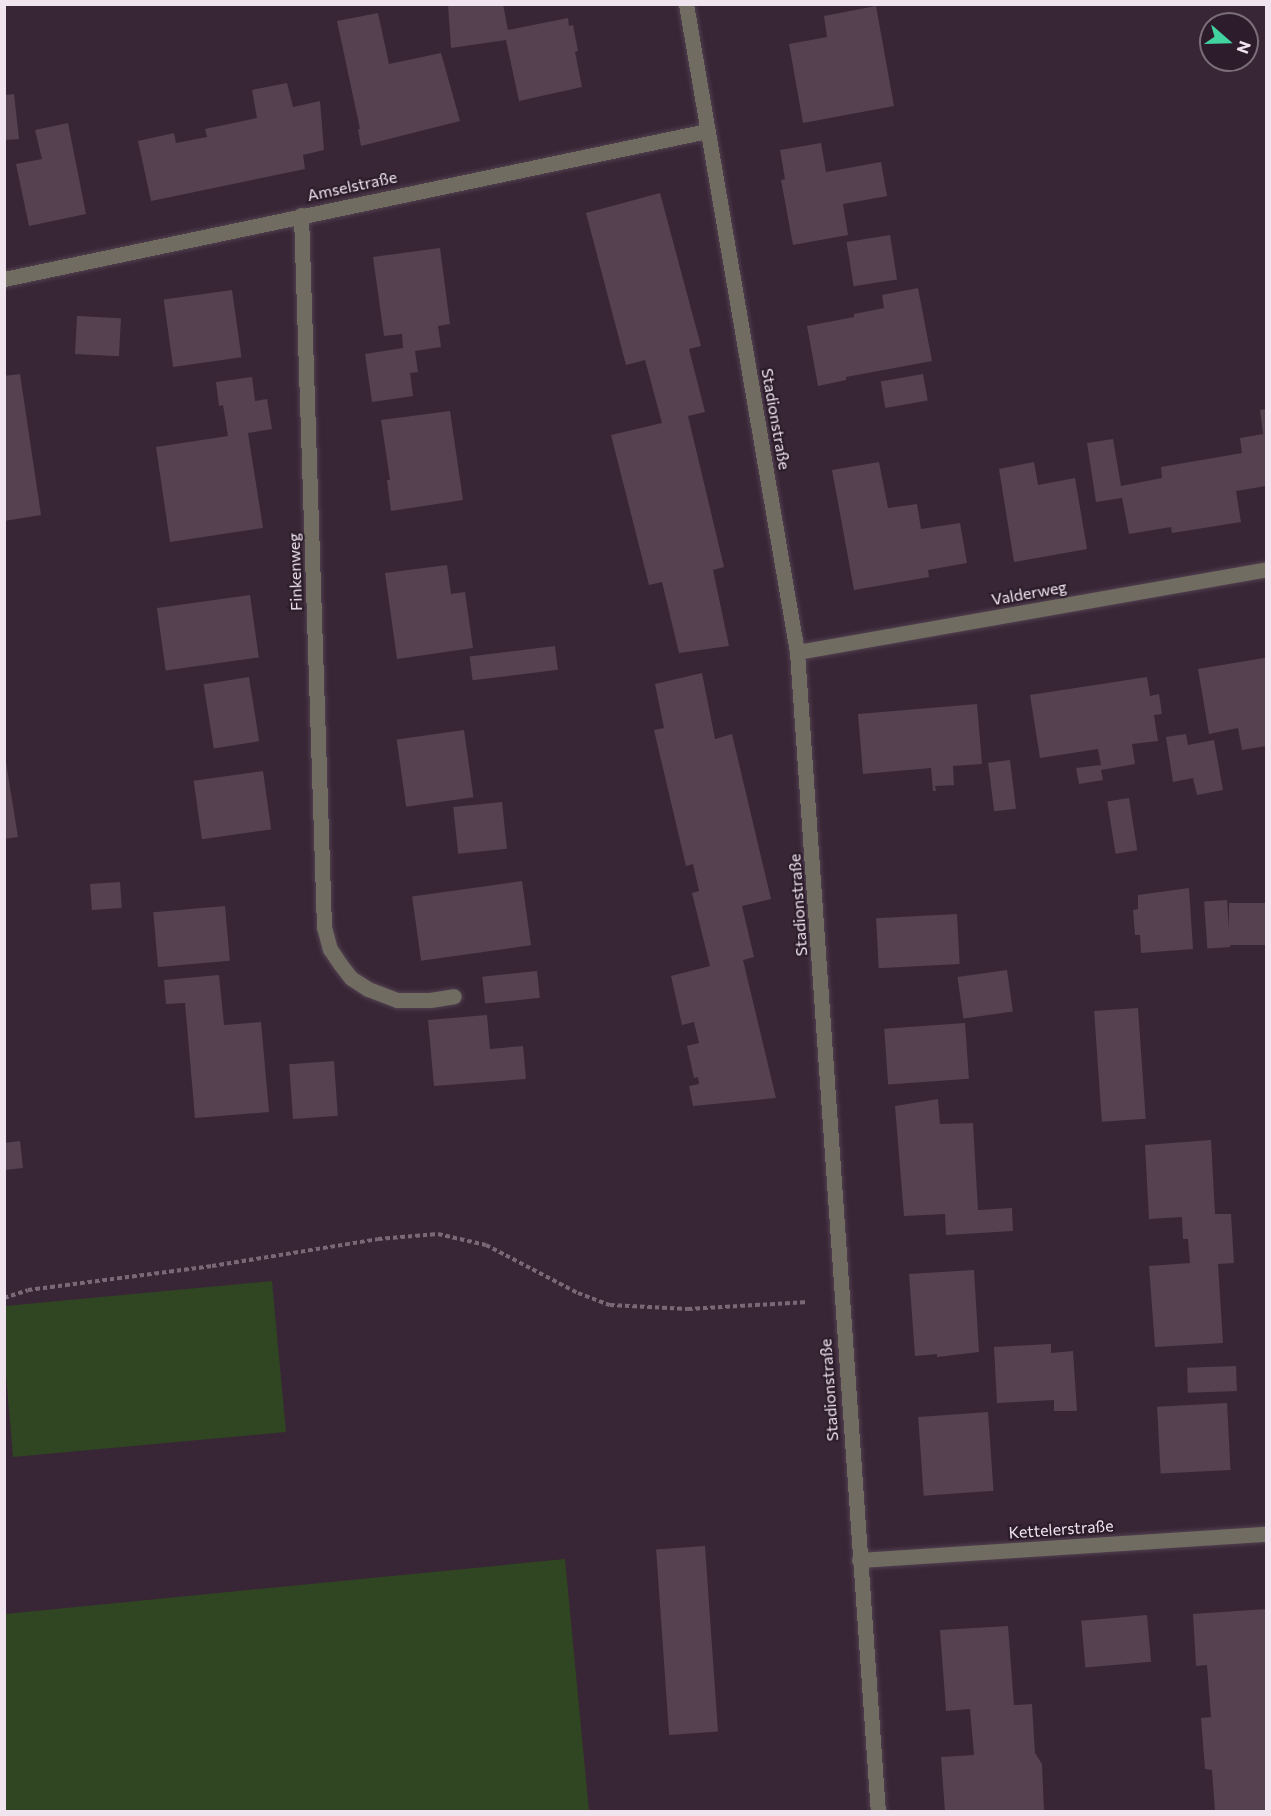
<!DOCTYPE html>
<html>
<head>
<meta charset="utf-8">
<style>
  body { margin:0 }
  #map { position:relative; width:1271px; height:1816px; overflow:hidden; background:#382636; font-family:Commissioner,sans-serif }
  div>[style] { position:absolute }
  .green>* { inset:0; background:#304522 }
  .building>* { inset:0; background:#554150; transform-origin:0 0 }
  .path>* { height:4px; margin-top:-2px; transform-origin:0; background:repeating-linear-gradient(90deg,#796977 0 4.5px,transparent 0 7.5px) }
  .roads { filter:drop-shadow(0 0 2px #524150) drop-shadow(0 0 2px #524150) }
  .service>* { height:15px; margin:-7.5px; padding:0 7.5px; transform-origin:7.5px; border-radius:7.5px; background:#706c62 }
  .minor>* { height:15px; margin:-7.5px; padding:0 7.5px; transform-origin:7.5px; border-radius:7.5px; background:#706c62 }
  span { translate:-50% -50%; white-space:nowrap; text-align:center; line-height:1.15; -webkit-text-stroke:4.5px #2d1d2c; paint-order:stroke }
  .street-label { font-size:16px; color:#f0e5ef }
  .frame { position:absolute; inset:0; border:6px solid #f0e5ef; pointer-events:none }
  .north { position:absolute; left:1199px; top:12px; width:60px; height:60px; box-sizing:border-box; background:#2d1d2c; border:2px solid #7b6d7a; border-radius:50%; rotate:110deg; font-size:16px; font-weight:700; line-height:24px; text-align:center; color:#f0e5ef }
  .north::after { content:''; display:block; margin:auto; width:21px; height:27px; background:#41d4a1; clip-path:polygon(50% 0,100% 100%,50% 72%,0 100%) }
</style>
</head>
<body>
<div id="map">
  <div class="green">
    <div style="clip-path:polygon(272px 1281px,286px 1432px,13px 1457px,5px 1363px,5px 1306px)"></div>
    <div style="clip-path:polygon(565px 1559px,589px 1811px,5px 1811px,5px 1614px)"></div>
  </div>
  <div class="building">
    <div style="clip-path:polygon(448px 4px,503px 4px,508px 30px,568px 18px,569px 26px,573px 25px,578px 51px,575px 52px,582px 87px,519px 101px,506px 40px,451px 48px)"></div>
    <div style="clip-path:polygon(876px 6px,894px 106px,803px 123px,789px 44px,827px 37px,824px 16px)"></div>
    <div style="clip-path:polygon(378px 13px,389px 64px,441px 53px,460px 121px,361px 146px,358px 129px,360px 129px,337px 21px)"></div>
    <div style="clip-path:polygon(287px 83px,293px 107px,320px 101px,324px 150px,303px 155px,305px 169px,151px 201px,138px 141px,174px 133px,176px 143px,207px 137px,205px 129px,257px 118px,252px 90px)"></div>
    <div style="clip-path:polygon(14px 94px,19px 139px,4px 140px,4px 95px)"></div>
    <div style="clip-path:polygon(68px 123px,86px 214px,29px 226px,16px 164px,42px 159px,35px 130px)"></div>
    <div style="clip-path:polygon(821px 143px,826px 172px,881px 162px,887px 196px,843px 204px,848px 235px,793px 245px,781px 180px,785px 179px,780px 150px)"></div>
    <div style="clip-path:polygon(660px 193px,701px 346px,689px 349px,705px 412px,688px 416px,724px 567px,713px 570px,729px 646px,679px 653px,662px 582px,649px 585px,611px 435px,662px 423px,645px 360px,626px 365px,586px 213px)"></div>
    <div style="left:890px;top:235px;width:45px;height:44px;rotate:81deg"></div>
    <div style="clip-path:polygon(440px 248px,450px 324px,438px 326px,441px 347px,415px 351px,418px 372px,410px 373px,413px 396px,372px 402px,365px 354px,403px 348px,402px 334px,384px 336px,373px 257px)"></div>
    <div style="clip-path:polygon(918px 288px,932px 361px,846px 377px,846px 380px,818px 386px,807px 326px,854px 317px,854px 314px,884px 308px,882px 295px)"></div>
    <div style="left:232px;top:290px;width:68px;height:69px;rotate:82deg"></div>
    <div style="left:77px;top:316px;width:44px;height:38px;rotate:3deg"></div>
    <div style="clip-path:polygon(20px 374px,41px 515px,4px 521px,4px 376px)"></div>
    <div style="left:923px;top:374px;width:27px;height:43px;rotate:80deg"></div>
    <div style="clip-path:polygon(252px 377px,255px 401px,267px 399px,272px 429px,248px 433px,263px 528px,170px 542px,156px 447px,228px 436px,223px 405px,219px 406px,216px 382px)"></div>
    <div style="clip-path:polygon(1266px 409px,1266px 486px,1236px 491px,1241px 522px,1172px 533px,1171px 527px,1129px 534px,1122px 498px,1096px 502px,1087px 443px,1113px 439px,1121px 486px,1162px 478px,1161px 467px,1242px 453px,1240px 438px,1263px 434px,1260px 410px)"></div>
    <div style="clip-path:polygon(450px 411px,463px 500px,391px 511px,387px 480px,390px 480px,381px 420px)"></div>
    <div style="clip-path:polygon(879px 462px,888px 508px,917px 504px,921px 529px,960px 523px,967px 563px,928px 570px,929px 577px,854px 590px,832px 470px)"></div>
    <div style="clip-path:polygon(1034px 462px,1038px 485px,1075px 478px,1087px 549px,1014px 562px,999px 469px)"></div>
    <div style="clip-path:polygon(447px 565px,451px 594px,465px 592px,473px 648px,397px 659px,385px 573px)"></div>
    <div style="left:250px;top:595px;width:63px;height:94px;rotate:82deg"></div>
    <div style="left:555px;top:646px;width:24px;height:86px;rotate:83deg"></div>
    <div style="clip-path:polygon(1264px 658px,1266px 658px,1266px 746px,1242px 750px,1238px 728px,1209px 734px,1198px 669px)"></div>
    <div style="clip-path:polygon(702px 673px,715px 739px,732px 734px,771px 899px,742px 906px,754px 957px,743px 960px,776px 1098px,693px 1106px,689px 1086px,699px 1084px,698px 1077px,694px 1078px,687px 1046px,699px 1043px,694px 1022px,682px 1025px,671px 976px,710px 966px,692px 893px,699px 891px,693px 864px,686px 866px,654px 730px,664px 728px,655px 684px)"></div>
    <div style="left:249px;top:677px;width:65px;height:46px;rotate:81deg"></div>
    <div style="clip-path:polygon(1147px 677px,1150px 696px,1159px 694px,1162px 714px,1154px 715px,1158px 741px,1132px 744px,1135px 764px,1101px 770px,1103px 780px,1079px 784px,1076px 768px,1101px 765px,1098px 749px,1040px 758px,1030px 695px)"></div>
    <div style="clip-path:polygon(977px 704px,982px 764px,953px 766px,954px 785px,935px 786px,936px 791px,933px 791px,931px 768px,863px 774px,858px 714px)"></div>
    <div style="left:464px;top:730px;width:68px;height:68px;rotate:82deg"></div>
    <div style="clip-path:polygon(1186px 734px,1188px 745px,1214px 740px,1223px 790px,1197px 795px,1193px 778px,1173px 782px,1166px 737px)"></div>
    <div style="clip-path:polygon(4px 750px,18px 837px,4px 839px)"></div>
    <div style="left:1010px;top:760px;width:49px;height:22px;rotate:83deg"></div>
    <div style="left:263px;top:771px;width:59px;height:70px;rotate:82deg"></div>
    <div style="left:1129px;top:798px;width:53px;height:22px;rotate:81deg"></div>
    <div style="left:502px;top:802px;width:47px;height:49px;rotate:84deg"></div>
    <div style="left:522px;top:881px;width:65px;height:111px;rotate:82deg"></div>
    <div style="left:120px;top:882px;width:26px;height:30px;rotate:86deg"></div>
    <div style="clip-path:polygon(1189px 888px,1193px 949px,1141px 953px,1140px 935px,1135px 935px,1133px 910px,1138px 909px,1138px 895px)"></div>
    <div style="left:1227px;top:900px;width:47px;height:23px;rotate:86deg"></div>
    <div style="left:1266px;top:903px;width:42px;height:37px;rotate:90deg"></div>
    <div style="left:225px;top:906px;width:55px;height:72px;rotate:85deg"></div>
    <div style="left:957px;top:914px;width:50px;height:81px;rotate:87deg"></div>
    <div style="left:1007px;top:970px;width:42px;height:50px;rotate:82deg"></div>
    <div style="left:537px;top:971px;width:27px;height:55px;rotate:84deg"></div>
    <div style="clip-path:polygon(219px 975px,224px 1025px,261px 1022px,269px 1112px,195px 1118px,185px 1003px,166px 1004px,164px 980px)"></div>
    <div style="left:1138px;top:1008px;width:111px;height:44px;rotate:86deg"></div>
    <div style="clip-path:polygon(487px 1015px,490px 1049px,523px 1046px,526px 1079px,434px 1086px,428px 1020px)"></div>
    <div style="left:965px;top:1023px;width:56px;height:81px;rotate:86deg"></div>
    <div style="left:334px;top:1061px;width:55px;height:45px;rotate:86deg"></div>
    <div style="clip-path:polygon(938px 1099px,940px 1124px,973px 1123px,978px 1210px,1012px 1208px,1013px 1231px,946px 1235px,945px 1214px,904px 1216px,895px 1106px)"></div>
    <div style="clip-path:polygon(1211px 1140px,1215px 1214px,1231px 1214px,1234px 1263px,1218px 1264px,1223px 1343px,1155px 1347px,1149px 1266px,1190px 1263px,1188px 1239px,1183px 1239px,1182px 1217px,1149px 1219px,1145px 1145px)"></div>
    <div style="clip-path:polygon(20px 1141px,23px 1168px,4px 1170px,4px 1143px)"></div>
    <div style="clip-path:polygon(974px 1270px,979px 1352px,937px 1357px,937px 1354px,915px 1356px,909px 1274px)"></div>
    <div style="clip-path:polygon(1051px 1344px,1051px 1353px,1073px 1351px,1077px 1411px,1054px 1411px,1054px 1400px,997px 1403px,994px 1347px)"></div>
    <div style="left:1236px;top:1366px;width:25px;height:49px;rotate:88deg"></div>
    <div style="left:1227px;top:1403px;width:67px;height:70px;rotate:87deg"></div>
    <div style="left:988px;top:1412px;width:79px;height:70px;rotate:86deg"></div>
    <div style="left:705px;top:1546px;width:186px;height:49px;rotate:86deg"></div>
    <div style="clip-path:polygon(1266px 1609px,1266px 1812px,1215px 1812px,1212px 1770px,1205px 1769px,1201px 1718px,1211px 1717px,1207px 1665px,1196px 1666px,1193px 1614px)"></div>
    <div style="left:1147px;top:1615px;width:47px;height:66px;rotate:85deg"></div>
    <div style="clip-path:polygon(1008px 1626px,1014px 1705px,1032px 1704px,1035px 1753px,1042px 1764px,1044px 1812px,945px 1812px,941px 1757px,974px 1755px,970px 1709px,946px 1711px,940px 1630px)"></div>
  </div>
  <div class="path">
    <div style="left:4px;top:1298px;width:25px;rotate:-18deg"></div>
    <div style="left:28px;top:1290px;width:186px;rotate:-7.4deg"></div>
    <div style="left:212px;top:1266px;width:168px;rotate:-9.2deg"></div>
    <div style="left:378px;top:1239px;width:60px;rotate:-4.8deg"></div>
    <div style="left:438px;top:1234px;width:49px;rotate:12.9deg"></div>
    <div style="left:486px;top:1245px;width:104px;rotate:27.6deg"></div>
    <div style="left:578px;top:1293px;width:34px;rotate:21deg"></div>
    <div style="left:610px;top:1305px;width:78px;rotate:2.9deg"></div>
    <div style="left:688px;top:1309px;width:120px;rotate:-3.3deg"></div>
  </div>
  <div class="roads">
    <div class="service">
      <div style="left:324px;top:927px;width:23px;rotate:75deg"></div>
      <div style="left:330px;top:949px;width:18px;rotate:56deg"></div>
      <div style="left:340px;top:964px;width:18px;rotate:52deg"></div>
      <div style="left:351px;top:978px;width:20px;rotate:33deg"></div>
      <div style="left:368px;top:989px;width:31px;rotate:21deg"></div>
      <div style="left:397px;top:1000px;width:33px"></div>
      <div style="left:430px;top:1000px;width:24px;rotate:-9deg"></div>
    </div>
    <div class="minor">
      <div style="left:686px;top:4px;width:657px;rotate:80.28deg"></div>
      <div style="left:797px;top:652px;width:1163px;rotate:86.01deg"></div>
      <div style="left:301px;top:215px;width:712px;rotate:88.15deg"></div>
      <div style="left:4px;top:279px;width:718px;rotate:-11.89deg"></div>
      <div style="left:797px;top:652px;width:476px;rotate:-10deg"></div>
      <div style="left:859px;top:1560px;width:408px;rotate:-3.7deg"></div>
    </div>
  </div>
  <div class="street-label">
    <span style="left:352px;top:186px;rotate:-12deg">Amselstraße</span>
    <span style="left:776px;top:419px;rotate:80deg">Stadionstraße</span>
    <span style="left:295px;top:572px;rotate:-92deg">Finkenweg</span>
    <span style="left:1029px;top:593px;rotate:-10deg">Valderweg</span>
    <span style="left:798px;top:905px;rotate:-94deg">Stadionstraße</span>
    <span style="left:829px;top:1390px;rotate:-94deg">Stadionstraße</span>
    <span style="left:1061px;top:1529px;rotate:-4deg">Kettelerstraße</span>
  </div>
  <div class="frame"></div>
  <div class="north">N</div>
</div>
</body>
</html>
